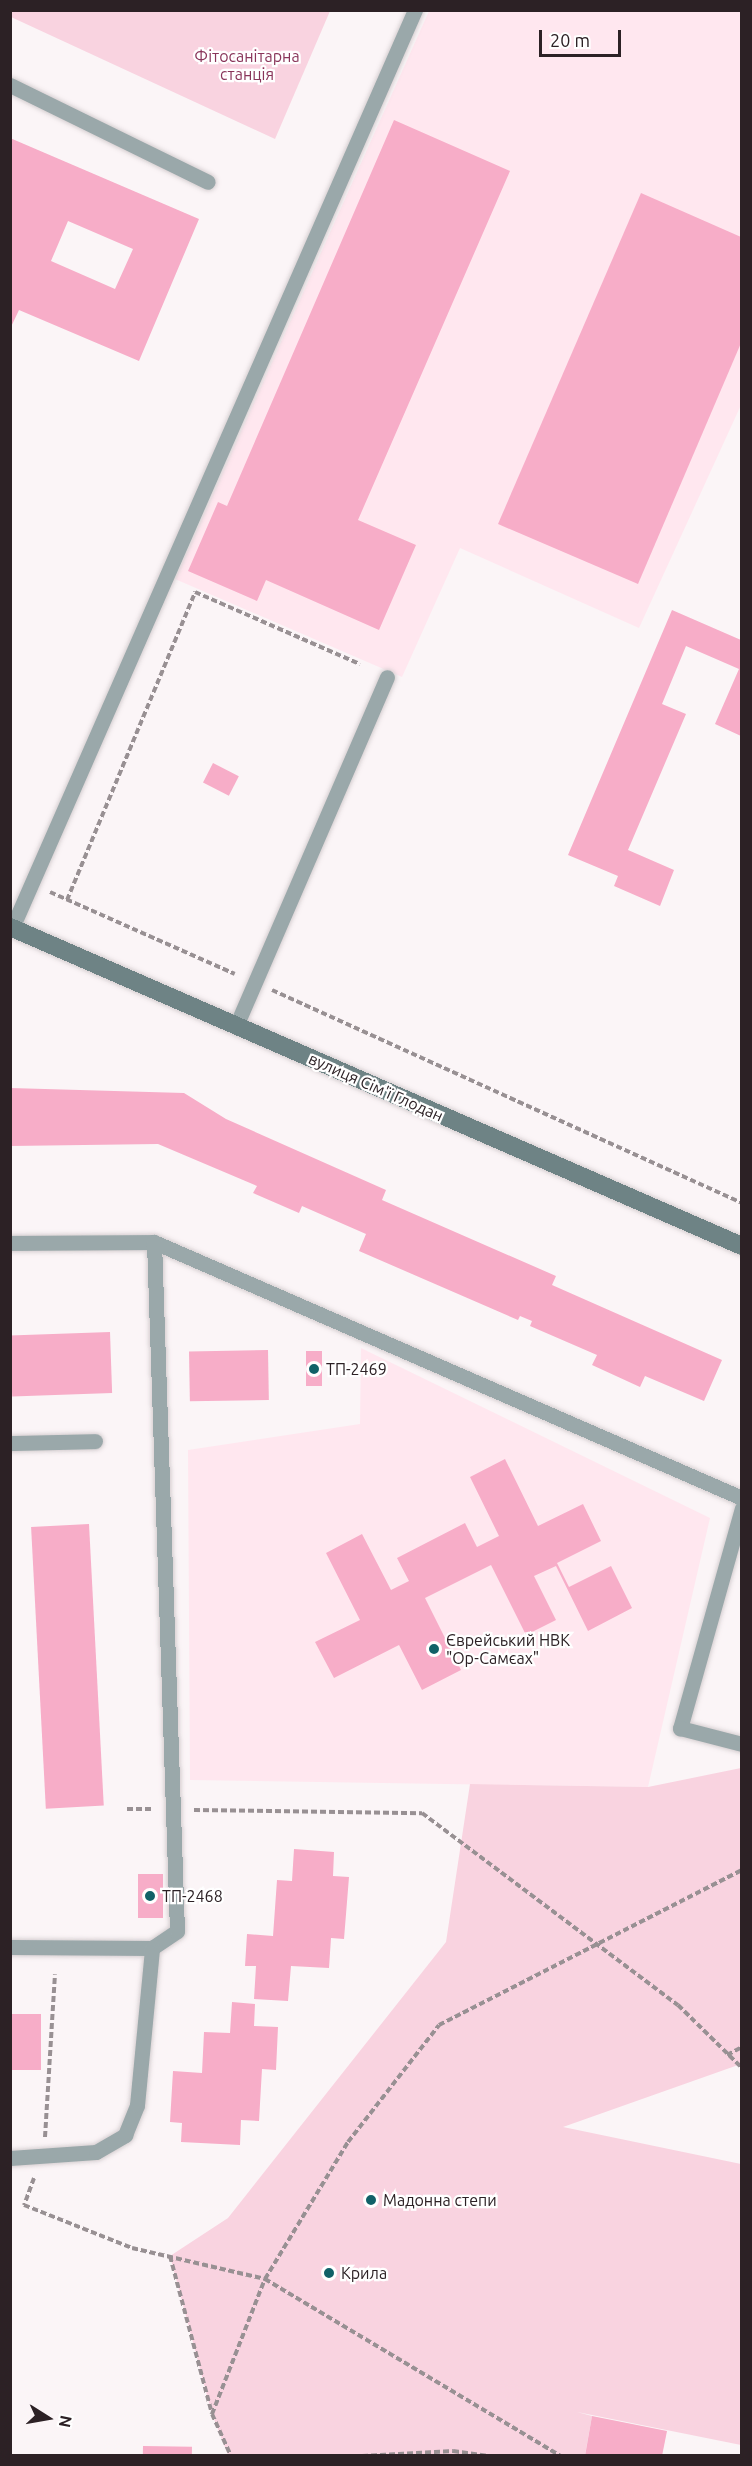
<!DOCTYPE html>
<html>
<head>
<meta charset="utf-8">
<style>
  body { margin:0 }
  #map { position:relative; width:752px; height:2466px; overflow:hidden; background:#fbf5f7; font-family:Ubuntu,sans-serif }
  div>[style] { position:absolute }
  .built>* { inset:0; background:#ffe7ef }
  .green>* { inset:0; background:#f9d3e0 }
  .building>* { inset:0; background:#f7adc8; transform-origin:0 0 }
  .path>* { height:4px; margin-top:-2px; transform-origin:0; background:repeating-linear-gradient(90deg,#989093 0 6px,transparent 0 9px) }
  .roads { filter:drop-shadow(0 0 2px #d6cfd1) drop-shadow(0 0 2px #d6cfd1) }
  .lane>* { height:15px; margin:-7.5px; padding:0 7.5px; transform-origin:7.5px; border-radius:7.5px; background:#9aa8aa }
  .secondary>* { height:18px; margin:-9px; padding:0 9px; transform-origin:9px; border-radius:9px; background:#6e8385 }
  .dots>* { width:16px; height:16px; translate:-50% -50%; box-sizing:border-box; border:3px solid #fff; border-radius:50% }
  span { translate:-50% -50%; white-space:nowrap; text-align:center; line-height:1.15; -webkit-text-stroke:4.5px #fff; paint-order:stroke }
  .park-label { font-size:16px; color:#89355a }
  .street-label { font-size:16px; color:#2c2125 }
  .poi-label { font-size:16px; color:#2c2125 }
  .left { translate:0 -50%; text-align:left }
  .frame { position:absolute; inset:0; border:12px solid #2c2125; pointer-events:none }
  .north { position:absolute; left:18px; top:2388px; width:60px; height:60px; -webkit-text-stroke:4px #fff; paint-order:stroke; rotate:101deg; font-size:16px; font-weight:700; line-height:24px; text-align:center; color:#2c2125 }
  .north::after { content:''; display:block; margin:auto; width:21px; height:27px; background:#2c2125; clip-path:polygon(50% 0,100% 100%,50% 72%,0 100%) }
  .scale { position:absolute; left:539px; top:30px; width:82px; height:27px; box-sizing:border-box; border:3px solid #2c2125; border-top:0; padding-left:8px; font-size:18px; line-height:21px; white-space:nowrap; color:#2c2125; -webkit-text-stroke:4px #fff; paint-order:stroke }
</style>
</head>
<body>
<div id="map">
  <div class="built">
    <div style="clip-path:polygon(429px 11px,741px 11px,741px 405px,639px 628px,460px 548px,402px 677px,175px 579px)"></div>
    <div style="clip-path:polygon(361px 1348px,710px 1518px,648px 1787px,190px 1780px,188px 1450px,360px 1424px)"></div>
  </div>
  <div class="green">
    <div style="clip-path:polygon(11px 10px,330px 10px,330px 11px,275px 139px,11px 17px)"></div>
    <div style="clip-path:polygon(741px 1768px,741px 2064px,563px 2127px,741px 2164px,741px 2445px,577px 2412px,592px 2416px,585px 2455px,228px 2455px,212px 2414px,170px 2256px,228px 2218px,446px 1942px,470px 1784px,648px 1787px)"></div>
  </div>
  <div class="building">
    <div style="clip-path:polygon(394px 120px,510px 171px,358px 520px,416px 545px,379px 630px,266px 580px,257px 601px,188px 571px,218px 502px,227px 506px)"></div>
    <div style="clip-path:polygon(evenodd,10px 138px,199px 219px,139px 361px,19px 310px,10px 329px,10px 138px,68px 221px,133px 249px,115px 289px,51px 261px,68px 221px)"></div>
    <div style="clip-path:polygon(641px 193px,741px 237px,741px 343px,638px 584px,498px 524px)"></div>
    <div style="clip-path:polygon(672px 610px,741px 640px,741px 736px,715px 724px,739px 669px,686px 646px,662px 704px,686px 714px,628px 850px,674px 870px,660px 906px,614px 886px,618px 876px,568px 855px)"></div>
    <div style="left:213px;top:763px;width:29px;height:22px;rotate:27deg"></div>
    <div style="clip-path:polygon(10px 1088px,184px 1093px,226px 1119px,386px 1190px,382px 1200px,556px 1276px,552px 1285px,722px 1360px,704px 1401px,645px 1376px,640px 1387px,592px 1365px,597px 1355px,530px 1326px,532px 1321px,520px 1316px,518px 1320px,359px 1251px,366px 1234px,302px 1206px,299px 1213px,253px 1193px,257px 1186px,158px 1144px,10px 1146px)"></div>
    <div style="left:110px;top:1332px;width:61px;height:100px;rotate:88deg"></div>
    <div style="left:268px;top:1350px;width:50px;height:79px;rotate:89deg"></div>
    <div style="left:306px;top:1351px;width:16px;height:35px"></div>
    <div style="clip-path:polygon(505px 1459px,538px 1526px,583px 1504px,601px 1541px,557px 1563px,569px 1587px,611px 1566px,632px 1608px,588px 1631px,556px 1566px,534px 1576px,556px 1620px,526px 1635px,491px 1565px,425px 1598px,461px 1670px,422px 1690px,399px 1645px,334px 1678px,315px 1642px,360px 1620px,326px 1553px,362px 1534px,391px 1590px,409px 1581px,397px 1558px,465px 1523px,477px 1547px,499px 1536px,470px 1477px)"></div>
    <div style="left:89px;top:1524px;width:282px;height:58px;rotate:87deg"></div>
    <div style="clip-path:polygon(294px 1849px,334px 1852px,333px 1876px,349px 1877px,344px 1939px,331px 1938px,329px 1968px,291px 1966px,288px 2001px,254px 1999px,256px 1966px,245px 1966px,247px 1934px,273px 1936px,277px 1880px,292px 1881px)"></div>
    <div style="left:138px;top:1874px;width:25px;height:44px"></div>
    <div style="clip-path:polygon(232px 2002px,255px 2004px,254px 2026px,278px 2027px,276px 2070px,262px 2069px,259px 2121px,241px 2120px,240px 2145px,181px 2142px,182px 2123px,170px 2122px,173px 2071px,202px 2073px,204px 2032px,230px 2033px)"></div>
    <div style="left:10px;top:2014px;width:31px;height:56px"></div>
    <div style="clip-path:polygon(592px 2416px,667px 2431px,662px 2456px,585px 2456px)"></div>
    <div style="left:143px;top:2446px;width:49px;height:10px;rotate:1deg"></div>
  </div>
  <div class="path">
    <div style="left:50px;top:892px;width:202px;rotate:23.9deg"></div>
    <div style="left:67px;top:900px;width:334px;rotate:-67.4deg"></div>
    <div style="left:195px;top:592px;width:180px;rotate:23.6deg"></div>
    <div style="left:272px;top:990px;width:516px;rotate:24.38deg"></div>
    <div style="left:127px;top:1809px;width:26px"></div>
    <div style="left:194px;top:1810px;width:228px;rotate:0.8deg"></div>
    <div style="left:422px;top:1813px;width:320px;rotate:36.9deg"></div>
    <div style="left:678px;top:2005px;width:90px;rotate:44.5deg"></div>
    <div style="left:727px;top:2055px;width:17px;rotate:-28deg"></div>
    <div style="left:45px;top:2137px;width:163px;rotate:-86.5deg"></div>
    <div style="left:34px;top:2178px;width:29px;rotate:110deg"></div>
    <div style="left:24px;top:2205px;width:116px;rotate:21.7deg"></div>
    <div style="left:132px;top:2248px;width:137px;rotate:13.1deg"></div>
    <div style="left:265px;top:2279px;width:345px;rotate:30.9deg"></div>
    <div style="left:170px;top:2256px;width:163px;rotate:75.1deg"></div>
    <div style="left:212px;top:2414px;width:46px;rotate:65.7deg"></div>
    <div style="left:212px;top:2414px;width:145px;rotate:-68.6deg"></div>
    <div style="left:265px;top:2279px;width:160px;rotate:-58.8deg"></div>
    <div style="left:348px;top:2142px;width:148px;rotate:-52.1deg"></div>
    <div style="left:439px;top:2025px;width:340px;rotate:-27.1deg"></div>
    <div style="left:362px;top:2456px;width:91px;rotate:-3.1deg"></div>
    <div style="left:453px;top:2451px;width:34px;rotate:8deg"></div>
  </div>
  <div class="roads">
    <div class="lane">
      <div style="left:10px;top:85px;width:220px;rotate:26.1deg"></div>
      <div style="left:12px;top:928px;width:1003px;rotate:-66.3deg"></div>
      <div style="left:236px;top:1026px;width:380px;rotate:-66.6deg"></div>
      <div style="left:10px;top:1243px;width:144px;rotate:-0.4deg"></div>
      <div style="left:154px;top:1242px;width:641px;rotate:23.53deg"></div>
      <div style="left:10px;top:1443px;width:85px;rotate:-1.3deg"></div>
      <div style="left:742px;top:1508px;width:229px;rotate:105.7deg"></div>
      <div style="left:680px;top:1728px;width:64px;rotate:14.5deg"></div>
      <div style="left:10px;top:1947px;width:142px;rotate:0.4deg"></div>
      <div style="left:152px;top:1948px;width:30px;rotate:-34deg"></div>
      <div style="left:177px;top:1931px;width:689px;rotate:-91.91deg"></div>
      <div style="left:10px;top:2158px;width:86px;rotate:-4deg"></div>
      <div style="left:96px;top:2152px;width:34px;rotate:-30deg"></div>
      <div style="left:125px;top:2135px;width:32px;rotate:-68deg"></div>
      <div style="left:137px;top:2105px;width:158px;rotate:-84.5deg"></div>
    </div>
    <div class="secondary">
      <div style="left:10px;top:927px;width:798px;rotate:23.55deg"></div>
    </div>
  </div>
  <div class="dots">
    <div style="left:314px;top:1369px;background:#116168"></div>
    <div style="left:434px;top:1649px;background:#116168"></div>
    <div style="left:150px;top:1896px;background:#116168"></div>
    <div style="left:371px;top:2200px;background:#116168"></div>
    <div style="left:329px;top:2273px;background:#116168"></div>
  </div>
  <div class="park-label">
    <span style="left:247px;top:65px">Фітосанітарна<br>станція</span>
  </div>
  <div class="street-label">
    <span style="left:376px;top:1087px;rotate:24deg">вулиця Сім'ї Глодан</span>
  </div>
  <div class="poi-label">
    <span class="left" style="left:326px;top:1369px">ТП-2469</span>
    <span class="left" style="left:446px;top:1649px">Єврейський НВК<br>"Ор-Самєах"</span>
    <span class="left" style="left:162px;top:1896px">ТП-2468</span>
    <span class="left" style="left:383px;top:2200px">Мадонна степи</span>
    <span class="left" style="left:341px;top:2273px">Крила</span>
  </div>
  <div class="frame"></div>
  <div class="north">N</div>
  <div class="scale">20 m</div>
</div>
</body>
</html>
